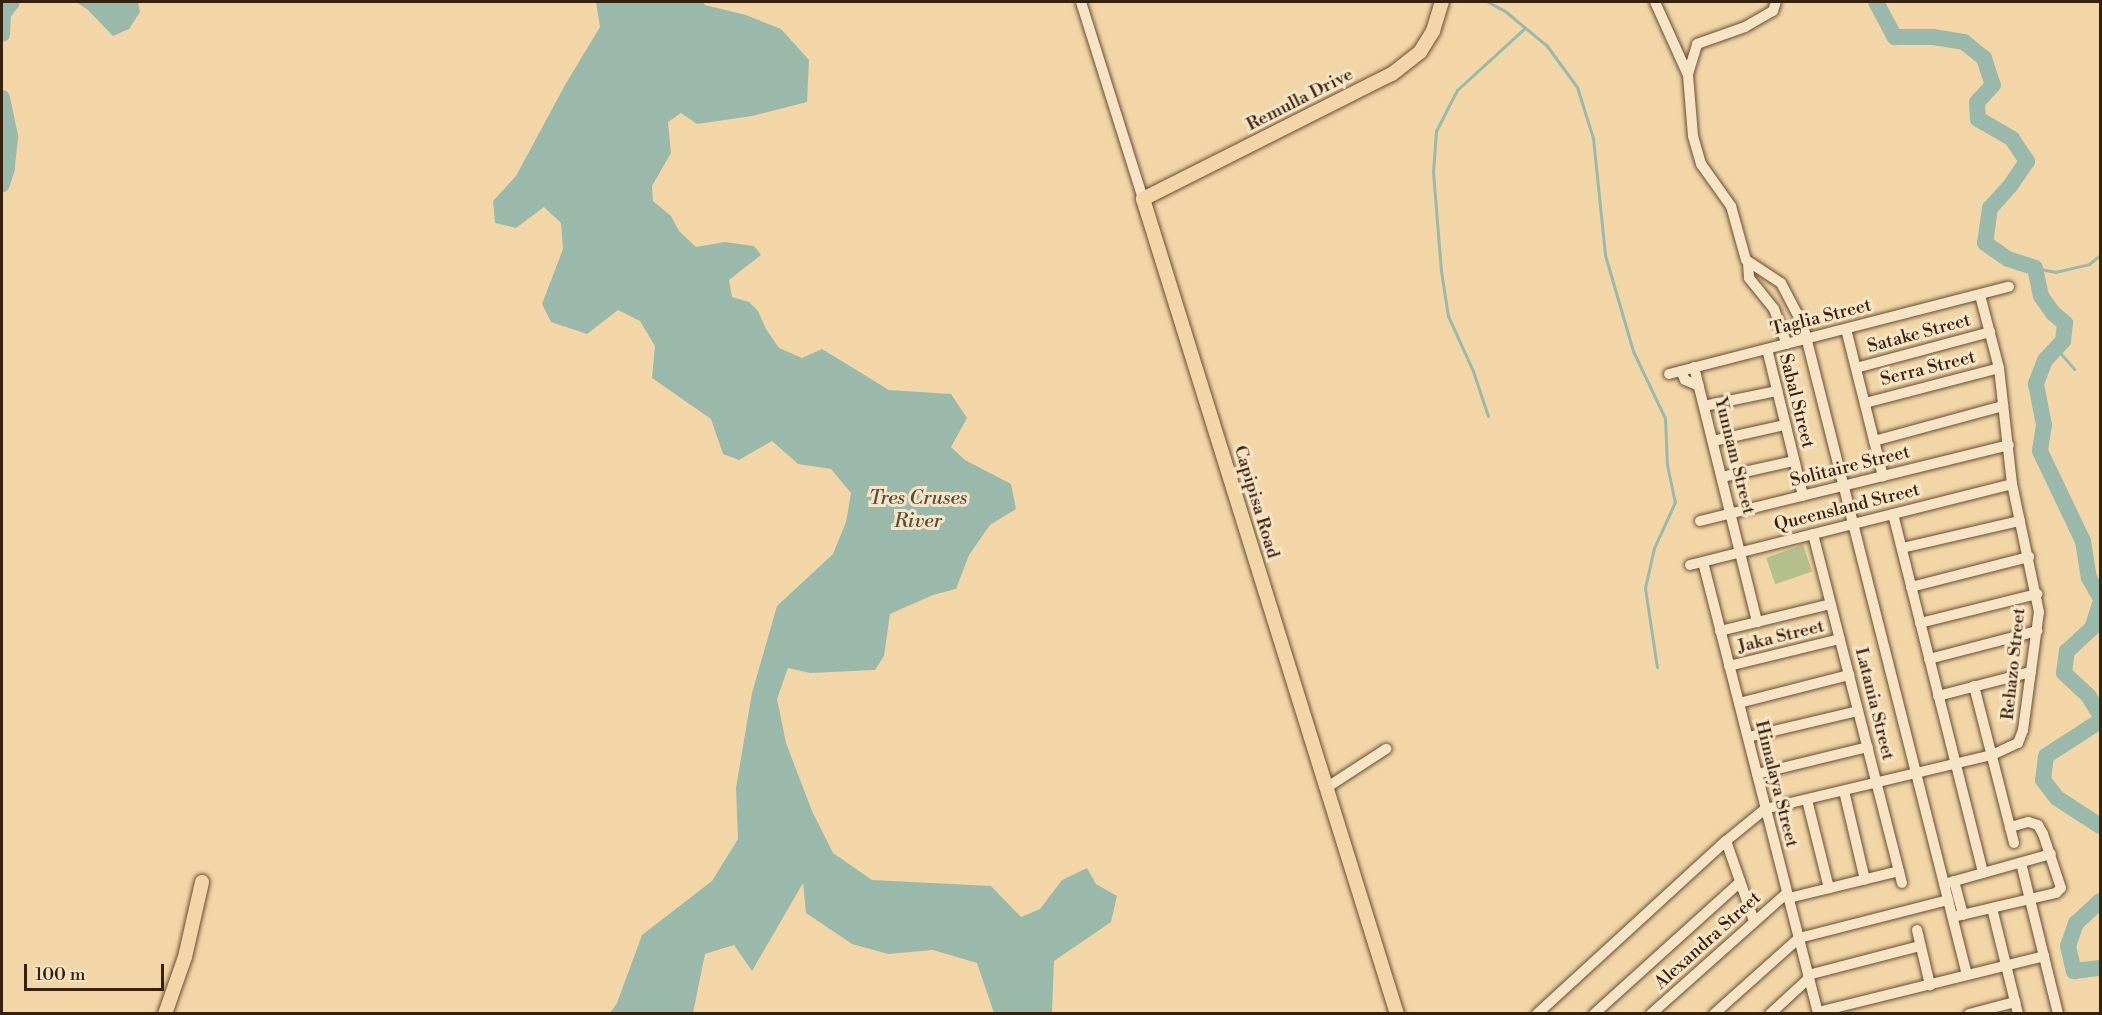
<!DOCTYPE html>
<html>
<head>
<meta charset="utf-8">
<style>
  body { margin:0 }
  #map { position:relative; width:2102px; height:1015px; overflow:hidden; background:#f3d6a7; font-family:"Libre Bodoni",serif }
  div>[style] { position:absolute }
  .green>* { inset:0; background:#b5bf8c; transform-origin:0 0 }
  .water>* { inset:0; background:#9bb9ab }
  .stream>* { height:3px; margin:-1.5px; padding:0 1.5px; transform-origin:1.5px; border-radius:1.5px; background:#9bb9ab }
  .river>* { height:16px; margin:-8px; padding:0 8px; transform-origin:8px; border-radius:8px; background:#9bb9ab }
  .roads { filter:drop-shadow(0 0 2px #654e34) drop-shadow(0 0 2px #654e34) }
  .minor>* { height:10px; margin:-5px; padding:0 5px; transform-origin:5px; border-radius:5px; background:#f7e4c6 }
  .major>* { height:14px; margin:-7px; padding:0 7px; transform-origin:7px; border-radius:7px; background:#f3d6a7 }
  span { translate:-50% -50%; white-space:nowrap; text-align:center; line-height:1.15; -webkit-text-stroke:6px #f7e4c6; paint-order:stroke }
  .street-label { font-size:18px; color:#36200e }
  .water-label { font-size:20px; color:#544e3d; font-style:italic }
  .frame { position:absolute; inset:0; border:3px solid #36200e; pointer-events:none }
  .scale { position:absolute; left:24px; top:964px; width:140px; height:27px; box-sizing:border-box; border:3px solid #36200e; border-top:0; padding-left:8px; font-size:18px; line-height:21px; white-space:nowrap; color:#36200e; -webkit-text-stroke:4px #f7e4c6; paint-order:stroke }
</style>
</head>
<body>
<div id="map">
  <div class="green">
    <div style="left:1803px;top:545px;width:28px;height:39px;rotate:71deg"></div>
  </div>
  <div class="water">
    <div style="clip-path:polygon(76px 2px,138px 2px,140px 12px,129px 29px,113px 36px,88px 10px)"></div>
    <div style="clip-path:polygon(596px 2px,703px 2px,705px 5px,746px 15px,781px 29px,809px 60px,807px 102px,752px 116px,697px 124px,681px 113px,668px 122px,671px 153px,652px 186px,653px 201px,671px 216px,679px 231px,696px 247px,725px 242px,754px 246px,761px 255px,729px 280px,732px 297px,749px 302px,758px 311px,766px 329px,779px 348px,802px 358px,822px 349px,889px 390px,951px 394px,967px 418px,951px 447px,965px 460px,1011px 484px,1016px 509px,990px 525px,969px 555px,956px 589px,933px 595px,890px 614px,884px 656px,875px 670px,810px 673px,788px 668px,777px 699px,786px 743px,812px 811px,833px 853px,872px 880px,991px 886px,1021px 917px,1040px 909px,1062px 880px,1087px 868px,1096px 884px,1117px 896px,1111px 922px,1054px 961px,1052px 1013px,994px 1013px,977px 963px,933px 950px,888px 954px,852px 944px,806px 913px,803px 883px,752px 971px,734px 945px,705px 954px,693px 1013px,610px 1013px,617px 1003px,642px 935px,712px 881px,738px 839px,736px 788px,752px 693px,777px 606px,833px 554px,846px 522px,851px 493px,831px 469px,798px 464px,772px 441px,739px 460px,723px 454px,711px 419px,652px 378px,655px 346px,640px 321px,618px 310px,587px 334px,551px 322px,542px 304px,563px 249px,561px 223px,544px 207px,516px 228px,495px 223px,493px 201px,516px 176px,565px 85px,600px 27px)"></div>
  </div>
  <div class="stream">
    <div style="left:1488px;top:2px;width:19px;rotate:28deg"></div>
    <div style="left:1505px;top:11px;width:55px;rotate:39.8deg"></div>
    <div style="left:1547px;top:46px;width:51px;rotate:53.8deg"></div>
    <div style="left:1577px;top:87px;width:53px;rotate:72.6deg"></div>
    <div style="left:1593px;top:138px;width:118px;rotate:84.1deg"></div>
    <div style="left:1605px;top:255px;width:100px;rotate:73.7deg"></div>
    <div style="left:1633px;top:351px;width:74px;rotate:64.5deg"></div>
    <div style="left:1665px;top:418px;width:47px;rotate:87.6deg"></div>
    <div style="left:1667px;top:465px;width:38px;rotate:78deg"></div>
    <div style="left:1675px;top:502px;width:51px;rotate:114.5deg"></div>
    <div style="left:1654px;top:548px;width:41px;rotate:102.7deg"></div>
    <div style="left:1645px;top:588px;width:80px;rotate:81.4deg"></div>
    <div style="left:2035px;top:268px;width:20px;rotate:11deg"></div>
    <div style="left:2055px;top:272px;width:35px;rotate:-13deg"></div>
    <div style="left:2089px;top:264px;width:14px;rotate:-39deg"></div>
    <div style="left:2056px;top:348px;width:28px;rotate:49deg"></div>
    <div style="left:1488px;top:416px;width:47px;rotate:-108.4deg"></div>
    <div style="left:1473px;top:371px;width:60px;rotate:-114.4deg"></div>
    <div style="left:1448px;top:316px;width:46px;rotate:-98.8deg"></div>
    <div style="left:1441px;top:271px;width:99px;rotate:-94.6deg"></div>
    <div style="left:1433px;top:172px;width:41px;rotate:-85.8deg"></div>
    <div style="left:1436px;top:131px;width:46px;rotate:-62.9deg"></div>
    <div style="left:1457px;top:90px;width:92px;rotate:-42.4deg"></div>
  </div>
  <div class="river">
    <div style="left:1876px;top:2px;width:40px;rotate:62deg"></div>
    <div style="left:1895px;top:37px;width:38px"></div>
    <div style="left:1933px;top:37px;width:31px;rotate:9deg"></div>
    <div style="left:1964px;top:42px;width:26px;rotate:39deg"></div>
    <div style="left:1984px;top:58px;width:28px;rotate:72deg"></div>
    <div style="left:1993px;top:85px;width:23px;rotate:133deg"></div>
    <div style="left:1977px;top:102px;width:17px;rotate:87deg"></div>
    <div style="left:1978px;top:119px;width:39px;rotate:30deg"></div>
    <div style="left:2012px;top:139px;width:27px;rotate:56deg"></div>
    <div style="left:2027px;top:161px;width:30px;rotate:124deg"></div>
    <div style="left:2010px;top:186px;width:30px;rotate:132deg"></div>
    <div style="left:1990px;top:208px;width:35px;rotate:98deg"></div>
    <div style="left:1985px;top:243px;width:28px;rotate:35deg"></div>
    <div style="left:2008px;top:259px;width:28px;rotate:18deg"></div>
    <div style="left:2035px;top:268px;width:29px;rotate:78deg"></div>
    <div style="left:2041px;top:296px;width:21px;rotate:55deg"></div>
    <div style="left:2053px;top:313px;width:16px;rotate:40deg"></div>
    <div style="left:2065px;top:323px;width:18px;rotate:96deg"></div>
    <div style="left:2063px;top:341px;width:26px;rotate:133deg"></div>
    <div style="left:2045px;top:360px;width:26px;rotate:111deg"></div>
    <div style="left:2036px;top:384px;width:42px;rotate:79deg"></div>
    <div style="left:2044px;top:425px;width:26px;rotate:99deg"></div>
    <div style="left:2040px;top:451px;width:100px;rotate:64.5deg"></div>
    <div style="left:2083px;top:541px;width:37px;rotate:81deg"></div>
    <div style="left:2089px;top:578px;width:22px;rotate:60deg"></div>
    <div style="left:2px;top:34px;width:20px;rotate:-87deg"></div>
    <div style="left:3px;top:14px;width:15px;rotate:-53deg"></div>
    <div style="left:2px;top:98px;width:40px;rotate:78deg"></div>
    <div style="left:10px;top:137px;width:31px;rotate:96deg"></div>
    <div style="left:7px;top:168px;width:17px;rotate:107deg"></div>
    <div style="left:2100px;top:604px;width:25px;rotate:108deg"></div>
    <div style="left:2092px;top:628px;width:34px;rotate:137deg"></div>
    <div style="left:2067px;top:651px;width:22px;rotate:98deg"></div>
    <div style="left:2064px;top:673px;width:33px;rotate:43deg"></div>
    <div style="left:2088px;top:695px;width:23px;rotate:59deg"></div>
    <div style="left:2100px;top:721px;width:64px;rotate:147.1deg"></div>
    <div style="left:2046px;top:756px;width:24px;rotate:97deg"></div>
    <div style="left:2043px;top:780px;width:23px;rotate:52deg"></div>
    <div style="left:2057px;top:798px;width:51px;rotate:33.1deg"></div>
    <div style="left:2100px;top:901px;width:33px;rotate:137deg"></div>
    <div style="left:2076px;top:923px;width:24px;rotate:109deg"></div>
    <div style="left:2068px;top:946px;width:26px;rotate:77deg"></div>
    <div style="left:2074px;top:971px;width:26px;rotate:-7deg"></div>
  </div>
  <div class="roads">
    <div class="minor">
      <div style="left:1081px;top:2px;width:207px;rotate:72.5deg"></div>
      <div style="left:1655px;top:2px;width:80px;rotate:65.7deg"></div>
      <div style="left:1688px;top:75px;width:61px;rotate:85.3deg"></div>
      <div style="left:1693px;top:136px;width:29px;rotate:74deg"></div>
      <div style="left:1701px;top:164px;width:52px;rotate:54.5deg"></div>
      <div style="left:1731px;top:206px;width:56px;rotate:74.5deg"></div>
      <div style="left:1746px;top:260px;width:42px;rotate:33.3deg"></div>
      <div style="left:1781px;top:283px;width:47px;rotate:62.4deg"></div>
      <div style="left:1803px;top:325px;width:670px;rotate:75.84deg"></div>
      <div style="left:1688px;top:74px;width:31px;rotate:-73deg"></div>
      <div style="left:1697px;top:44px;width:51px;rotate:-19.5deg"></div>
      <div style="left:1745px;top:27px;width:32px;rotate:-30deg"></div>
      <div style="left:1773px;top:11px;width:9px;rotate:-72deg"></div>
      <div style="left:1748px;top:263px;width:15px;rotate:86deg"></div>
      <div style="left:1749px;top:278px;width:40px;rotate:51deg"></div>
      <div style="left:1774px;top:309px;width:37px;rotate:70deg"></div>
      <div style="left:1846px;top:329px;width:152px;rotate:75.9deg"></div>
      <div style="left:1767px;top:349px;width:151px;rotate:76.2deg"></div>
      <div style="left:1694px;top:367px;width:263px;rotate:76.1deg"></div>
      <div style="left:1856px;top:368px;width:139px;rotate:-15deg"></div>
      <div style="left:1681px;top:371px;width:10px;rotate:66deg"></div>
      <div style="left:1685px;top:380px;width:15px;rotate:23deg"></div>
      <div style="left:1669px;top:374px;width:351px;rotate:-14.4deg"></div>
      <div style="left:1865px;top:403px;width:138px;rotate:-14.6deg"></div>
      <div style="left:1704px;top:406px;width:75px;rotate:-11.6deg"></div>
      <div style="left:1713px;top:441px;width:74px;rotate:-12.5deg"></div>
      <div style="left:1874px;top:441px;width:134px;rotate:-15.2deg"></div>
      <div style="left:1722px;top:477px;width:74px;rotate:-12.5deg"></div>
      <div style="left:1893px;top:514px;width:370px;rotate:75.9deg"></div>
      <div style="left:1700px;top:521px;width:318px;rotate:-13.8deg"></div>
      <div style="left:1813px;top:534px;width:360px;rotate:75.7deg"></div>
      <div style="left:1902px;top:548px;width:121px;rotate:-12.9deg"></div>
      <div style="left:1703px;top:562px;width:466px;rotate:75.7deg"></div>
      <div style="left:1690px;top:565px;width:332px;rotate:-14.1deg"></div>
      <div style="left:1911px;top:587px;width:122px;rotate:-14.3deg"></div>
      <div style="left:1920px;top:623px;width:121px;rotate:-13.9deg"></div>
      <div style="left:1720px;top:631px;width:114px;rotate:-13.7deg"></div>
      <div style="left:1929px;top:659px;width:112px;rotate:-14.5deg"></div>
      <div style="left:1729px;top:666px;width:114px;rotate:-13.7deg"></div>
      <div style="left:1974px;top:686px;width:162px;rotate:75.7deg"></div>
      <div style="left:1938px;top:696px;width:96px;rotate:-14.5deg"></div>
      <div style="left:1739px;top:703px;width:114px;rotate:-14.3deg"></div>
      <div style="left:1748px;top:737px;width:113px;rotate:-13.3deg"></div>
      <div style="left:1757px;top:774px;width:114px;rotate:-13.7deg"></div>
      <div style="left:1326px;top:788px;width:72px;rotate:-33deg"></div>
      <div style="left:1844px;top:791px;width:91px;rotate:76.7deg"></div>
      <div style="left:1807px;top:800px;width:91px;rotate:76deg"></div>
      <div style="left:1726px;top:841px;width:85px;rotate:70.7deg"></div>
      <div style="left:2021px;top:863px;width:155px;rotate:76.2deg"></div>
      <div style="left:1954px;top:881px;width:35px;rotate:75deg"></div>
      <div style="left:1944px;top:884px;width:111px;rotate:-15.7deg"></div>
      <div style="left:1789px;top:898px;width:113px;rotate:-13.8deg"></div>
      <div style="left:1992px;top:908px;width:109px;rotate:76.2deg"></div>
      <div style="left:1953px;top:917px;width:106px;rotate:-13.1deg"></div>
      <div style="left:2056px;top:893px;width:7px;rotate:-45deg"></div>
      <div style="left:2061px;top:888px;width:57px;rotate:-108.4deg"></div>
      <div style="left:2043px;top:834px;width:10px;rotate:-119deg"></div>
      <div style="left:2038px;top:825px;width:10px;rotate:-163deg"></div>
      <div style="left:2028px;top:822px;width:19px;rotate:164deg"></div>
      <div style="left:1917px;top:930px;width:57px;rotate:76.7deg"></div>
      <div style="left:1808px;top:975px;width:116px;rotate:-14.5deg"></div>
      <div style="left:1818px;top:1012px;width:233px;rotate:-13.9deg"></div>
      <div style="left:1537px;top:1014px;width:256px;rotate:-42.5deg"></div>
      <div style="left:1726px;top:841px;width:50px;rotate:-39.4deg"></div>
      <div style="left:1765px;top:809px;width:233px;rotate:-13.4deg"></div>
      <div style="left:1992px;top:755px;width:29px;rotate:-25deg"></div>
      <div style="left:2018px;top:743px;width:14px;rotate:-69deg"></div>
      <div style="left:2023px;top:730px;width:119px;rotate:-82.3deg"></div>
      <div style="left:2039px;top:612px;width:131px;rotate:-101.9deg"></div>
      <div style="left:2012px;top:484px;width:117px;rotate:-96.4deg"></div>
      <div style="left:1999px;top:368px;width:75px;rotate:-104.6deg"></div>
      <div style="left:1594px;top:1014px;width:197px;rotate:-42.1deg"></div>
      <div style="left:1651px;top:1014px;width:182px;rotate:-41.7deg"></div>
      <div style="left:1714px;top:1014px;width:114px;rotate:-41.8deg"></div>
      <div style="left:1799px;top:938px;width:154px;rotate:-14.3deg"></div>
      <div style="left:1770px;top:1014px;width:53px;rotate:-42.7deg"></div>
      <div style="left:1969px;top:1014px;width:48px;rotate:-14.6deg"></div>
    </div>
    <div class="major">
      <div style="left:165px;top:1014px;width:60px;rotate:-70.7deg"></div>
      <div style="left:185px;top:957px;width:77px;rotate:-77.2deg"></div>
      <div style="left:1397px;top:1014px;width:854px;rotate:-107.31deg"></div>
      <div style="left:1143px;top:199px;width:279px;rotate:-26.7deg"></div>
      <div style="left:1392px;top:74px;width:36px;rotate:-38deg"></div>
      <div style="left:1420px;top:52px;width:25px;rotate:-58deg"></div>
      <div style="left:1433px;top:31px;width:30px;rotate:-73deg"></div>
    </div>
  </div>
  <div class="street-label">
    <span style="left:1300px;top:100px;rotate:-27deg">Remulla Drive</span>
    <span style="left:1821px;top:318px;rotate:-14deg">Taglia Street</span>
    <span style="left:1919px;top:334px;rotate:-15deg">Satake Street</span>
    <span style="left:1928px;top:369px;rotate:-14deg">Serra Street</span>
    <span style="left:1796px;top:401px;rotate:76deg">Sabal Street</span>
    <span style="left:1734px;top:456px;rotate:76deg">Yunnam Street</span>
    <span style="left:1850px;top:467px;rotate:-14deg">Solitaire Street</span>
    <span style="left:1256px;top:502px;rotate:73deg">Capipisa Road</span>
    <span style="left:1847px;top:508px;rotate:-14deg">Queensland Street</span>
    <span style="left:1781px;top:637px;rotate:-14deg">Jaka Street</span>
    <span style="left:2014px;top:664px;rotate:-84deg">Rehazo Street</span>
    <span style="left:1874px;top:704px;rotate:76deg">Latania Street</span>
    <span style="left:1776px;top:784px;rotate:76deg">Himalaya Street</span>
    <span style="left:1708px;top:941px;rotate:-42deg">Alexandra Street</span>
  </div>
  <div class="water-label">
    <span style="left:918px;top:510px">Tres Cruses<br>River</span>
  </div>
  <div class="frame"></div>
  <div class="scale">100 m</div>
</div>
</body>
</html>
